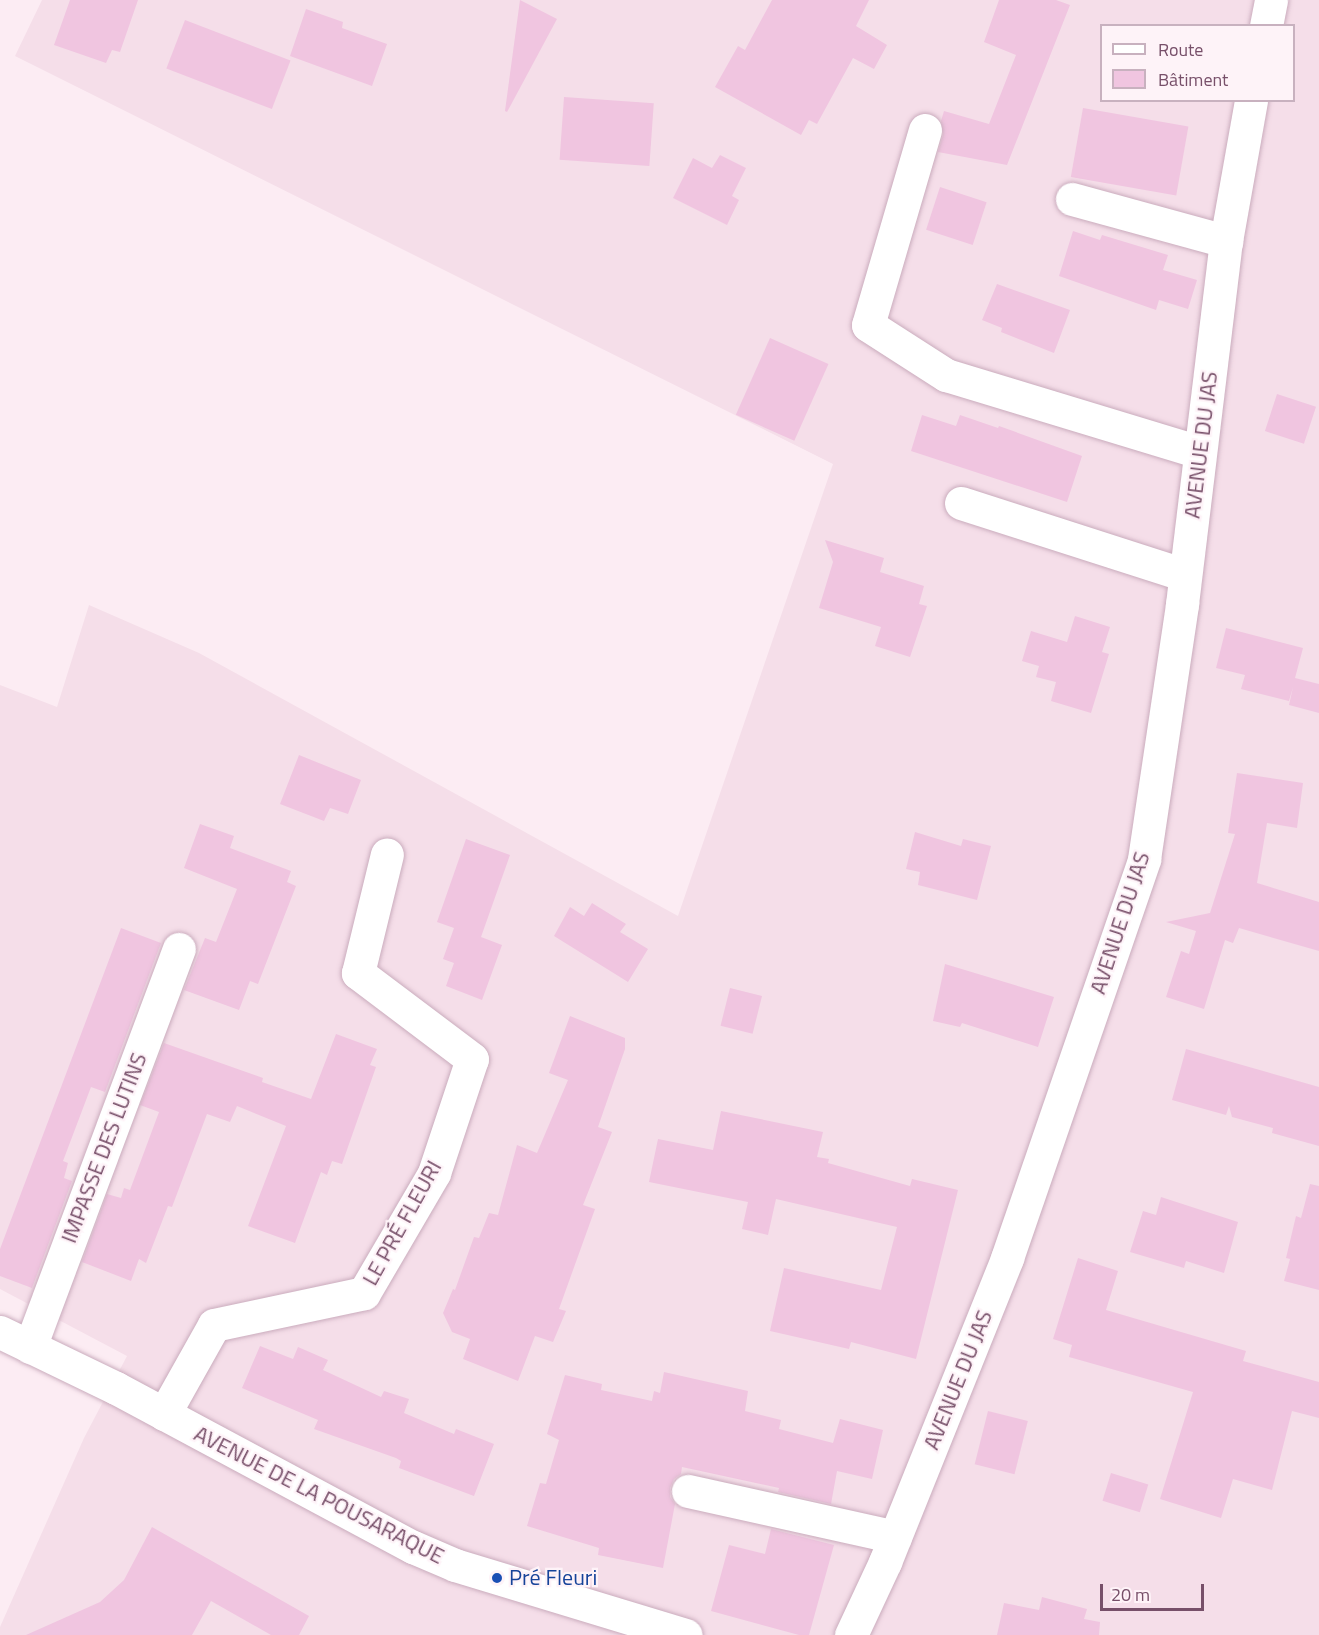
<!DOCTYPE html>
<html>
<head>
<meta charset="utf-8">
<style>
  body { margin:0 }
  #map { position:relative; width:1319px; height:1635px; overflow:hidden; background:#fcecf3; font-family:"Titillium Web",sans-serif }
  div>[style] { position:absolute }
  .residential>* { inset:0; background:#f5dee9 }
  .building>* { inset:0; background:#f0c5e0; transform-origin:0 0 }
  .roads { filter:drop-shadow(0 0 2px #caacbd) drop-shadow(0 0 2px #caacbd) }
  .minor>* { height:33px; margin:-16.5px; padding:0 16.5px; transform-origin:16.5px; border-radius:16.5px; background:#fff }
  .tertiary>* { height:33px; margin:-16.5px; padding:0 16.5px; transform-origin:16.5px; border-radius:16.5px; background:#fff }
  .dots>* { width:16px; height:16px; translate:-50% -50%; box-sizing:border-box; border:3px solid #fef3f8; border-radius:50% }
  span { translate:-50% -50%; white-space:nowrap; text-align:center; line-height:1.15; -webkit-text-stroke:4.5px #fef3f8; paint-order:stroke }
  .street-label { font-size:22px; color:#774f69 }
  .transit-label { font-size:22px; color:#164399 }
  .left { translate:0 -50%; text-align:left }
  .legend { position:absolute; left:1100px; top:24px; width:195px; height:78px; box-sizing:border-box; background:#fef3f8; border:2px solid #c8b1bf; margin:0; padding:8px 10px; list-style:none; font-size:18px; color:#774f69 }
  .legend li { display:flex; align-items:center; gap:12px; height:30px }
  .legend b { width:30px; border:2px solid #c8b1bf }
  .scale { position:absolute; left:1100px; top:1584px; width:104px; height:27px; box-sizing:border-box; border:3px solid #774f69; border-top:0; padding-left:8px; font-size:18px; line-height:21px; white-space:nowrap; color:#774f69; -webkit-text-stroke:4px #fef3f8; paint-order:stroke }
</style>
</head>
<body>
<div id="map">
  <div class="residential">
    <div style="clip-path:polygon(evenodd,42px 0,1319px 0,1319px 1635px,0 1635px,0 1627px,84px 1438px,127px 1356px,0 1289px,0 685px,57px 707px,89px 605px,199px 653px,678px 916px,833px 464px,15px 56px,42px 0,1102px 26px,1294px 26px,1294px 100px,1102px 100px,1102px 26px)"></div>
  </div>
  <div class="building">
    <div style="clip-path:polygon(70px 0,138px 0,120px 52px,112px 50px,106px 63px,54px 45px)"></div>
    <div style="clip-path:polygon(520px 0,557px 19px,507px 112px,505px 111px)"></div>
    <div style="clip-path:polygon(772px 0,869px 0,856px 26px,887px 45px,874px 69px,853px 58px,817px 124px,809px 120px,801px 135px,715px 87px,738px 46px,745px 50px)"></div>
    <div style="clip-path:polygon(999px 0,1056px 0,1070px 5px,1007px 165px,938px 152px,943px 135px,941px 121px,944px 111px,989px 124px,1016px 55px,984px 42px)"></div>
    <div style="clip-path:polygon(306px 9px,343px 22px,342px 28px,387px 44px,372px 86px,290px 56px)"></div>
    <div style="left:185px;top:20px;width:113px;height:52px;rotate:21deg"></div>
    <div style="left:564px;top:97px;width:90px;height:63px;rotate:4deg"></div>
    <div style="left:1083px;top:108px;width:107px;height:70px;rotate:10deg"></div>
    <div style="clip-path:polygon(720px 155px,746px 168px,732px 196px,739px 200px,727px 225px,673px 198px,693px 158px,712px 168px)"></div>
    <div style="left:940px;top:187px;width:49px;height:45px;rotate:18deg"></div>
    <div style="clip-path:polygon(1073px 231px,1100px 240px,1102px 235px,1168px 255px,1163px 270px,1197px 280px,1188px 309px,1159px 300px,1156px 310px,1059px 276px)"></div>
    <div style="clip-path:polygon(997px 284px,1070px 310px,1054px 353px,1001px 332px,1002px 328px,982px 320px)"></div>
    <div style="left:770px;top:338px;width:64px;height:84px;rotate:24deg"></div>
    <div style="left:1277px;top:394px;width:41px;height:39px;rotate:18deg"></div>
    <div style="clip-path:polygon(922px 415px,956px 426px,960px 415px,998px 428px,999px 426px,1082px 456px,1067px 502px,911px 451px)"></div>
    <div style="clip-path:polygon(825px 540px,884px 558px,880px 572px,924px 586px,919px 604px,927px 606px,910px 657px,875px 646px,881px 627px,819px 608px,833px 562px)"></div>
    <div style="clip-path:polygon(1075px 616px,1110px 627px,1102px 652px,1109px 654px,1091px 713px,1051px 701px,1056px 682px,1036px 677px,1039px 666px,1022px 661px,1031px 631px,1067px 642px)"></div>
    <div style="clip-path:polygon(1226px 628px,1303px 648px,1295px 678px,1319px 684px,1319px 713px,1289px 705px,1293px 687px,1289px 701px,1241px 689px,1245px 675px,1216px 668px)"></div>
    <div style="clip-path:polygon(299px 755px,361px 780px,348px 814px,330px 808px,324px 821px,280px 804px)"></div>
    <div style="clip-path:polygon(1237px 773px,1303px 783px,1297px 828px,1267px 823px,1257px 883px,1319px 902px,1319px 951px,1239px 928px,1233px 943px,1225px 940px,1204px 1009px,1166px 997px,1181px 951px,1189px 954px,1196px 931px,1166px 922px,1210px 913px,1235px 834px,1228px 833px)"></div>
    <div style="clip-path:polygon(200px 824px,234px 836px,230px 848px,291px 871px,287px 882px,296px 886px,258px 984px,250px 981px,239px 1010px,184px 990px,205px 938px,216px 942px,237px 889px,184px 868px)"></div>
    <div style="clip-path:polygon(915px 832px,961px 846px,963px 839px,991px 846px,977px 900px,918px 885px,920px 872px,906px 869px)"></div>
    <div style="clip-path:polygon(466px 839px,510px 855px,481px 937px,502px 945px,482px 1000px,446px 986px,454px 963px,443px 959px,454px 928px,437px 922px)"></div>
    <div style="clip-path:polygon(592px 903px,626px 924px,620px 932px,648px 949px,628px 982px,554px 936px,570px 907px,584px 916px)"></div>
    <div style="clip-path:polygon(121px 928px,161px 943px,105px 1092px,91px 1087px,63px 1161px,68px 1163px,64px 1178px,72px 1181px,32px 1288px,0 1276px,0 1249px)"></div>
    <div style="clip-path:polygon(945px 964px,1054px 997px,1038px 1047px,962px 1023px,960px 1027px,933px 1021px)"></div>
    <div style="left:730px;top:988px;width:33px;height:39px;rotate:14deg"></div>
    <div style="clip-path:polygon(570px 1016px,625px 1038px,625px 1049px,598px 1127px,612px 1132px,583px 1205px,595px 1209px,559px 1309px,566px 1311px,553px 1342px,535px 1336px,518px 1381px,463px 1359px,470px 1339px,452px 1332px,443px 1313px,453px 1289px,455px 1290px,474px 1237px,479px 1238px,489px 1213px,498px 1215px,517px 1145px,537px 1153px,568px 1080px,549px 1073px)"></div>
    <div style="clip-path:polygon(336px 1034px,377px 1049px,370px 1065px,376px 1067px,342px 1164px,332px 1161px,327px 1175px,321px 1172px,295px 1243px,248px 1226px,286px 1126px,237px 1106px,230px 1122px,207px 1114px,172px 1207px,168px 1206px,146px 1263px,139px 1259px,131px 1281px,82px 1262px,107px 1194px,121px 1198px,124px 1188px,130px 1190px,159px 1112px,140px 1105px,164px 1043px,263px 1078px,262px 1082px,311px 1099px)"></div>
    <div style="clip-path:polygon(1186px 1049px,1319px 1087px,1319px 1146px,1272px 1133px,1273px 1128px,1232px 1117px,1229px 1106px,1226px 1115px,1172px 1100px)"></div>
    <div style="clip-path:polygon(721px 1111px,823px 1132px,817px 1157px,829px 1159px,828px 1163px,910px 1186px,912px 1179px,958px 1190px,916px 1359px,851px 1342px,849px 1349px,770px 1331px,784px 1268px,881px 1290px,897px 1227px,776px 1199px,768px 1235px,742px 1229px,748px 1202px,649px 1182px,658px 1139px,713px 1150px)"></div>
    <div style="clip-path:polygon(1310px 1184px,1319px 1186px,1319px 1290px,1284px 1281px,1290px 1259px,1286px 1258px,1296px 1216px,1301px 1218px)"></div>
    <div style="clip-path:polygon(1161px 1197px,1238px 1222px,1224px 1273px,1186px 1261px,1184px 1268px,1130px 1252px,1143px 1211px,1156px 1215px)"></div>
    <div style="clip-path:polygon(1078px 1258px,1118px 1271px,1106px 1310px,1246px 1351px,1243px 1361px,1319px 1382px,1319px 1418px,1292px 1411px,1272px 1490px,1233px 1479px,1221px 1518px,1160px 1499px,1193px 1392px,1069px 1357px,1072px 1345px,1053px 1339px)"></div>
    <div style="clip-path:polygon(260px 1346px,293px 1359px,298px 1347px,328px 1360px,323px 1370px,381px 1397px,384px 1391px,409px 1399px,404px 1413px,454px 1434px,456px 1429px,494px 1444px,474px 1496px,399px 1468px,401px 1461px,396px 1458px,314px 1429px,318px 1420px,242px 1388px)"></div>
    <div style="clip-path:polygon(664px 1372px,748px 1391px,745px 1411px,781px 1420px,779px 1429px,833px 1443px,840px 1419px,883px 1430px,872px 1479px,837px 1471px,831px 1504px,778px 1492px,779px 1488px,682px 1467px,681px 1474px,674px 1479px,670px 1488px,670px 1497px,675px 1504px,663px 1568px,598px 1555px,599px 1548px,527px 1526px,540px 1483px,546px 1484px,559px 1440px,547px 1434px,565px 1375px,602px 1384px,601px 1390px,652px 1401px,654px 1391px,660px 1393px)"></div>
    <div style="left:988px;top:1411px;width:41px;height:55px;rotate:14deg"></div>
    <div style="left:1111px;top:1473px;width:39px;height:29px;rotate:17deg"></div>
    <div style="clip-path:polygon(152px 1527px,309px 1616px,299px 1635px,271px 1635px,211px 1601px,192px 1635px,26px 1635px,100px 1602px,124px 1580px)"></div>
    <div style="clip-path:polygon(771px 1529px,834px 1545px,809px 1635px,799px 1635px,711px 1611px,729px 1545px,765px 1554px)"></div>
    <div style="clip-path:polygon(1042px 1597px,1087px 1609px,1084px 1619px,1100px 1622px,1099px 1635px,997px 1635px,1004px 1603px,1039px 1610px)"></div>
  </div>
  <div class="roads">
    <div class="minor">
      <div style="left:1266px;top:26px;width:26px;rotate:-79deg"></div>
      <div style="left:925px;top:130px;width:203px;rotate:106.3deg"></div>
      <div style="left:868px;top:325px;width:93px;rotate:32.7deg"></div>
      <div style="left:946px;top:375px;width:265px;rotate:16.9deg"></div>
      <div style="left:1072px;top:199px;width:160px;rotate:15.3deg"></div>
      <div style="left:961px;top:503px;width:235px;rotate:17.8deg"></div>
      <div style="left:30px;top:1347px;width:425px;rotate:-69.5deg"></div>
      <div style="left:164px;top:1414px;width:102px;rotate:-60.7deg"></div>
      <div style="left:214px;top:1325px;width:153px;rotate:-12deg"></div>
      <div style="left:364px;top:1293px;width:139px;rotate:-59.7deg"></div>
      <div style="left:434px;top:1173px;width:120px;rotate:-71.6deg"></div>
      <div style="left:472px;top:1059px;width:143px;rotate:-143deg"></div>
      <div style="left:358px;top:973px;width:122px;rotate:-76.3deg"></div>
      <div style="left:688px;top:1491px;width:212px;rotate:12.5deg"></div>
      <div style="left:851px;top:1635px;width:81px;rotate:-65deg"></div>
      <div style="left:885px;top:1562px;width:328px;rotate:-68.1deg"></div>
      <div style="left:1007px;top:1258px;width:422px;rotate:-71deg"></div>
      <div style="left:1144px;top:859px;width:258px;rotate:-81.5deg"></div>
      <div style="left:1182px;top:604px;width:366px;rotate:-83.1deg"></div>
      <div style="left:1226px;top:241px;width:143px;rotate:-79.9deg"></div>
    </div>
    <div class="tertiary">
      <div style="left:0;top:1332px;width:129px;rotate:25.8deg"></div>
      <div style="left:116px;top:1388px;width:337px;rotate:28.2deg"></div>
      <div style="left:413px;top:1547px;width:46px;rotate:23.2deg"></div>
      <div style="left:455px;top:1565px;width:241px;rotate:16.9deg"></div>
    </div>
  </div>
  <div class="dots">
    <div style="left:497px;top:1578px;background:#1a4fb4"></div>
  </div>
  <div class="street-label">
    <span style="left:1201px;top:445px;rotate:-83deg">AVENUE DU JAS</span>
    <span style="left:1120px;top:923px;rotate:-72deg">AVENUE DU JAS</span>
    <span style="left:104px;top:1148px;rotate:-69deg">IMPASSE DES LUTINS</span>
    <span style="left:402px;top:1223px;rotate:-61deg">LE PRÉ FLEURI</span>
    <span style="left:958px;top:1380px;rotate:-68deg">AVENUE DU JAS</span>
    <span style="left:319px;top:1495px;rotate:27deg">AVENUE DE LA POUSARAQUE</span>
  </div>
  <div class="transit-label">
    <span class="left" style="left:509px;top:1578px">Pré Fleuri</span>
  </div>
  <ul class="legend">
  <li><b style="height:8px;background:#fff"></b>Route</li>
  <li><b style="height:16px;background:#f0c5e0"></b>Bâtiment</li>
  </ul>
  <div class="scale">20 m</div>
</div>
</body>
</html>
